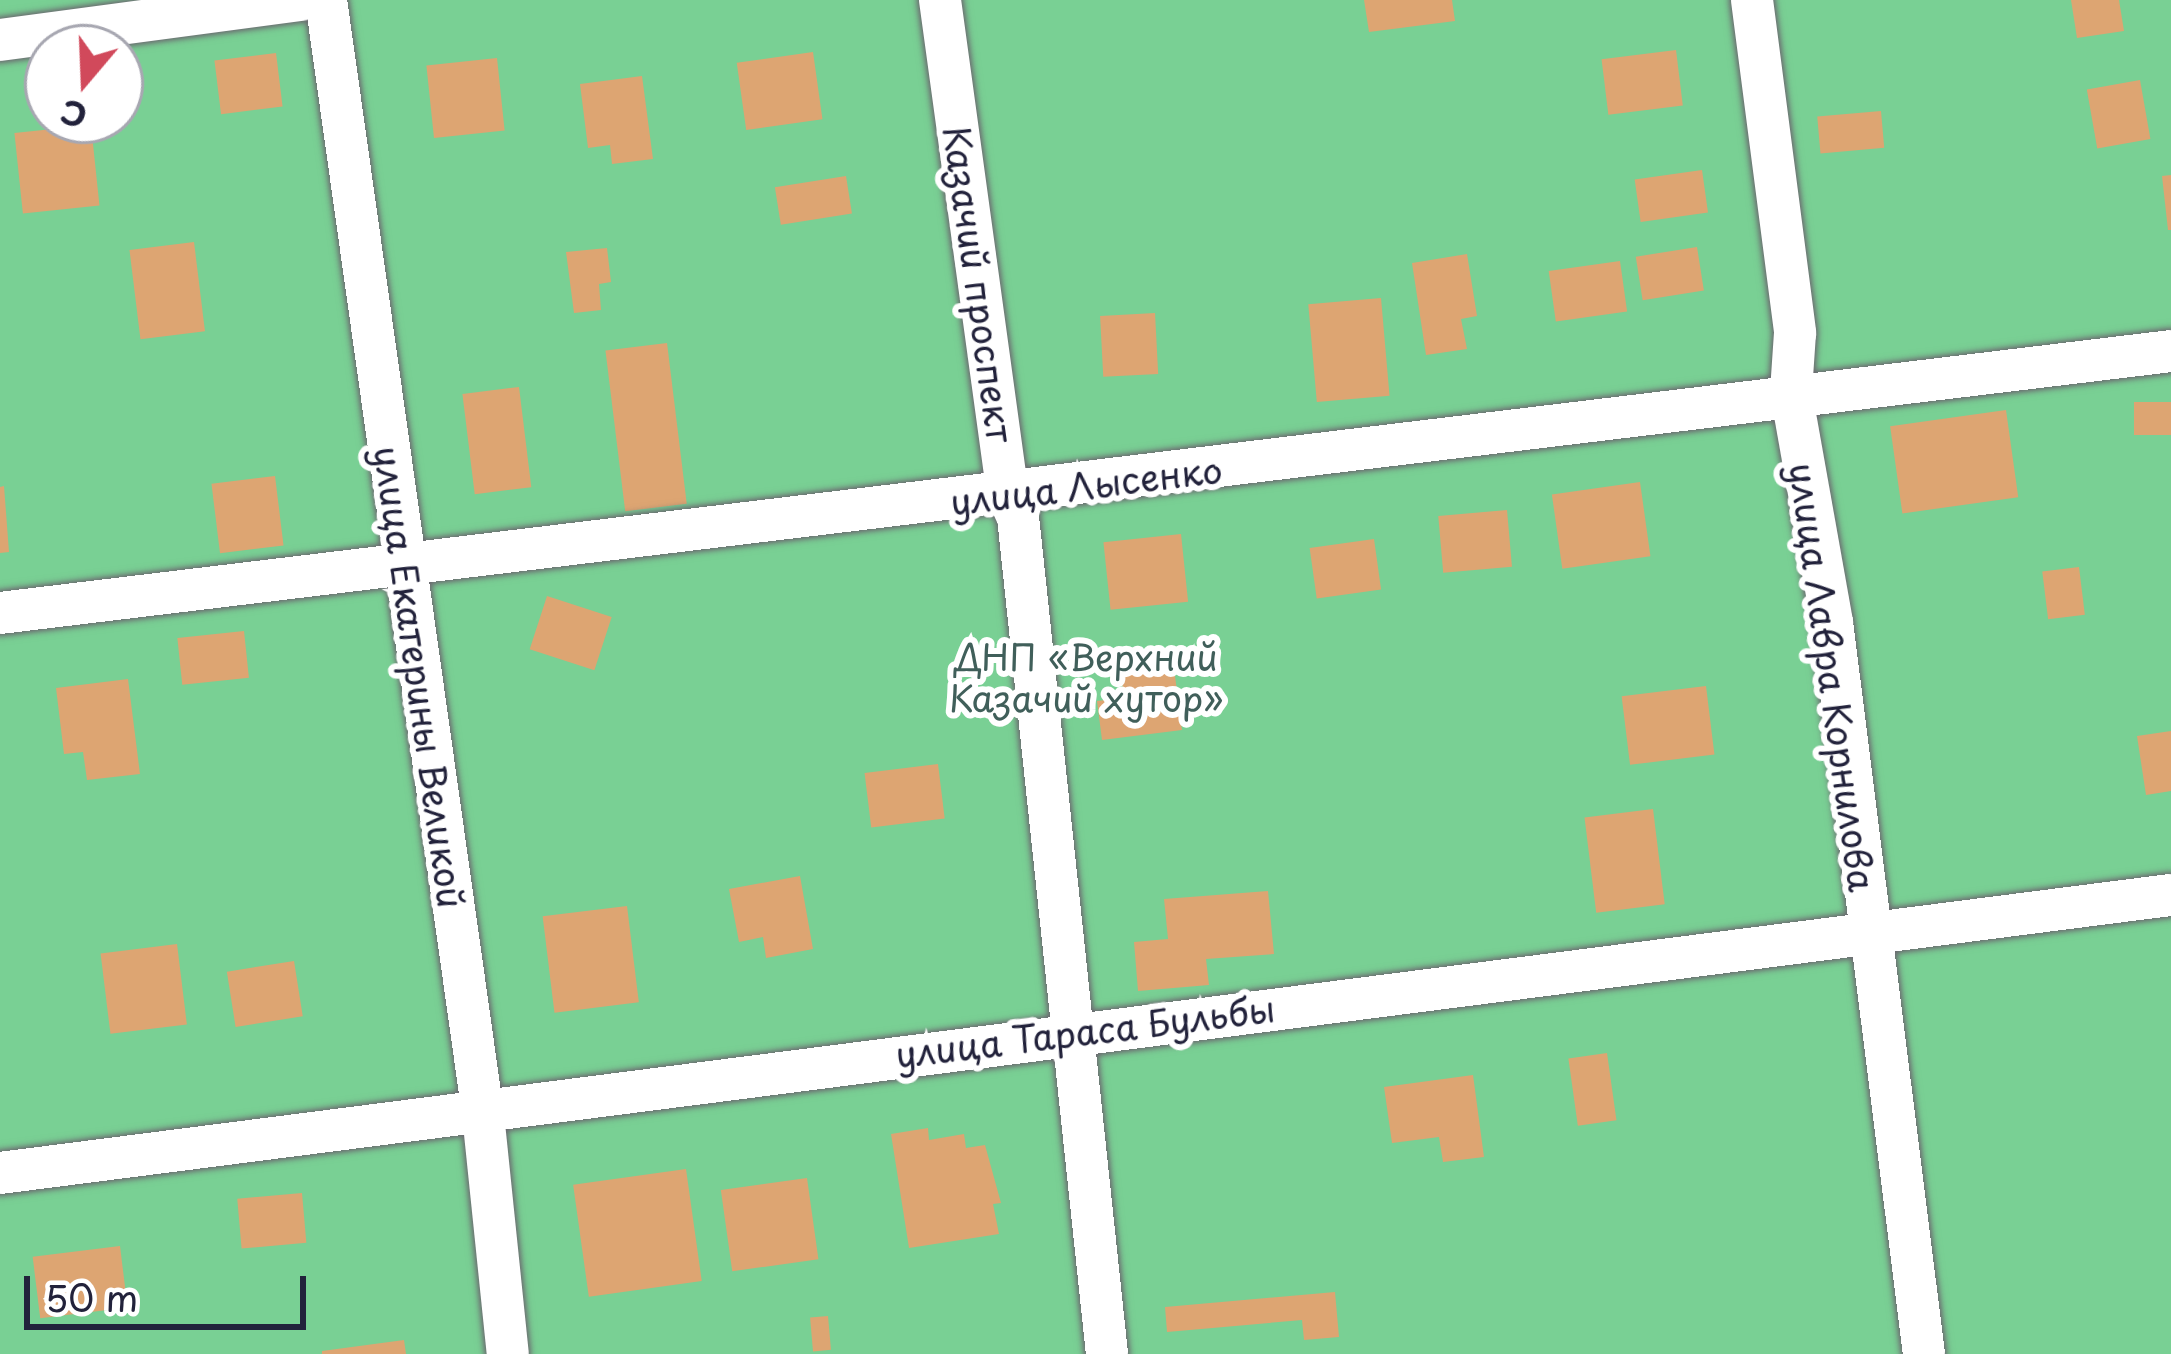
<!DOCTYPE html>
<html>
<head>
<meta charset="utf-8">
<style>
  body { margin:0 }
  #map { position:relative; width:2171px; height:1354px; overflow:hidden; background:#f2e8d0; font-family:"Playpen Sans",sans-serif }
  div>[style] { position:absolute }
  .green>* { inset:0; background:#79d094 }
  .building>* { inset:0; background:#dda572; transform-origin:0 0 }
  .roads { filter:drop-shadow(0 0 3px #6b676f) drop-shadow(0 0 3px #6b676f) }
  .minor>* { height:42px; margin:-21px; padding:0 21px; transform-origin:21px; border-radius:21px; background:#fff }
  span { translate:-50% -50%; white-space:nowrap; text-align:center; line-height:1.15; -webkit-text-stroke:12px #fff; paint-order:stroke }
  .street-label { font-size:36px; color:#22223b }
  .park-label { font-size:36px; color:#405f5a }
  .north { position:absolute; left:24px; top:24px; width:120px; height:120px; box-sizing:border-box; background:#fff; border:3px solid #a7a7b1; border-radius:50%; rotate:199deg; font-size:33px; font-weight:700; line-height:48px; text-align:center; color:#22223b }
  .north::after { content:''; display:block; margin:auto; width:42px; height:54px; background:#d1495b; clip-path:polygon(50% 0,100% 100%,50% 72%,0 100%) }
  .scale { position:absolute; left:24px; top:1276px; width:282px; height:54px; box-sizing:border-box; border:6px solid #22223b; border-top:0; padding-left:15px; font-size:36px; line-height:42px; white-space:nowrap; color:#22223b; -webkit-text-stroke:9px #fff; paint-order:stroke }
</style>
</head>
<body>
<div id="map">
  <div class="green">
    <div style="clip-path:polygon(evenodd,0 0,2171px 0,2171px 1354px,0 1354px,0 0,48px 48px,120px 48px,120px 120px,48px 120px,48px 48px)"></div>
  </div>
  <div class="building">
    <div style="clip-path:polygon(1364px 0,1452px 0,1455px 21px,1369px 32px)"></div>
    <div style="clip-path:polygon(2071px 0,2119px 0,2124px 31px,2077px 38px)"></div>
    <div style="left:1676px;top:50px;width:56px;height:75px;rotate:83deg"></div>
    <div style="left:813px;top:52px;width:68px;height:77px;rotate:82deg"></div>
    <div style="left:276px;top:53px;width:54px;height:62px;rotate:83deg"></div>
    <div style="left:497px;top:58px;width:73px;height:71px;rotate:84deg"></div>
    <div style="clip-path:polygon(642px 76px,653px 159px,612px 164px,610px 145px,588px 148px,580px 84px)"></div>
    <div style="left:2140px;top:80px;width:60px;height:54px;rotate:80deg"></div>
    <div style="left:1881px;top:111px;width:37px;height:64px;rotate:85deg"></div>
    <div style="left:91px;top:125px;width:81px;height:77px;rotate:84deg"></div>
    <div style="left:1702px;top:170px;width:43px;height:68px;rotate:82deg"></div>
    <div style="clip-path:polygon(2171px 175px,2171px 230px,2168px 230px,2162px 176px)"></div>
    <div style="left:846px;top:176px;width:38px;height:72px;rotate:81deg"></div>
    <div style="left:194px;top:242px;width:90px;height:65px;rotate:83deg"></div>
    <div style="left:1697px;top:247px;width:44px;height:62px;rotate:81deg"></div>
    <div style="clip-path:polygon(607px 248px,611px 282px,599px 284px,601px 310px,574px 313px,566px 252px)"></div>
    <div style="clip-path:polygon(1467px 254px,1477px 316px,1461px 319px,1467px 349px,1426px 355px,1412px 263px)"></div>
    <div style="left:1620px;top:261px;width:51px;height:72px;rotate:82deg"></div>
    <div style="left:1381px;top:298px;width:98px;height:73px;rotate:85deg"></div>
    <div style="left:1155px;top:313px;width:61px;height:55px;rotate:87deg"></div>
    <div style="left:667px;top:343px;width:162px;height:62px;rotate:83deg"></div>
    <div style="left:519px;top:387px;width:101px;height:57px;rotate:83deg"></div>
    <div style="left:2171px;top:402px;width:33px;height:37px;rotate:90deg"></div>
    <div style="left:2006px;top:410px;width:88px;height:117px;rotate:82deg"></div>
    <div style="left:275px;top:476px;width:70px;height:64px;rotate:83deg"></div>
    <div style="left:1640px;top:482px;width:75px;height:89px;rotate:82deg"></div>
    <div style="clip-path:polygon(4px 486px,9px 552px,0 553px,0 487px)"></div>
    <div style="left:1507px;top:510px;width:57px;height:69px;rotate:85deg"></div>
    <div style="left:1181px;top:534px;width:68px;height:78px;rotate:84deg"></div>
    <div style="left:1374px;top:539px;width:51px;height:65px;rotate:82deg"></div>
    <div style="left:2079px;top:567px;width:48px;height:37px;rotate:83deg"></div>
    <div style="left:547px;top:596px;width:68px;height:56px;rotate:18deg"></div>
    <div style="left:244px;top:631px;width:47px;height:67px;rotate:84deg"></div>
    <div style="clip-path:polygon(1174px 668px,1182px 730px,1102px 740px,1097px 701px,1124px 698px,1121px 675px)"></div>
    <div style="clip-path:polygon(128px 679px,140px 774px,87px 780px,83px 752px,64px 754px,56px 688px)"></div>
    <div style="left:1706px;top:686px;width:69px;height:85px;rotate:83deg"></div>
    <div style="clip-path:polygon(2171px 731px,2171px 791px,2146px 795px,2137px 736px)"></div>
    <div style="left:938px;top:764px;width:55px;height:74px;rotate:83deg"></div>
    <div style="left:1653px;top:809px;width:96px;height:69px;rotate:83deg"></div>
    <div style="clip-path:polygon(800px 876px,813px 949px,766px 958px,763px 937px,739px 942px,729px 889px)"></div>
    <div style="clip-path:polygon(1268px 891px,1274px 954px,1206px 959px,1209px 985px,1138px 991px,1134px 942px,1168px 939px,1164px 899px)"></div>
    <div style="left:627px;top:906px;width:97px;height:85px;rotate:83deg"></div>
    <div style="left:177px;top:944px;width:81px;height:77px;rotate:83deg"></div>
    <div style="left:294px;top:961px;width:56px;height:68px;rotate:81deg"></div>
    <div style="left:1607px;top:1053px;width:68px;height:39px;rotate:82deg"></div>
    <div style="clip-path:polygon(1473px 1075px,1484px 1157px,1443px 1162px,1439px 1137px,1392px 1143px,1384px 1087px)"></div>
    <div style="clip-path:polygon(928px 1128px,929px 1140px,964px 1134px,966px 1148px,985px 1145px,1001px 1203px,993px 1204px,999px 1234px,909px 1248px,891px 1134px)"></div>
    <div style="left:686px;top:1169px;width:113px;height:114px;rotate:82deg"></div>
    <div style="left:807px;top:1178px;width:82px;height:87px;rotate:82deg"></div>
    <div style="left:302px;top:1193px;width:50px;height:65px;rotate:85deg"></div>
    <div style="left:120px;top:1246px;width:62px;height:88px;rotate:83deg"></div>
    <div style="clip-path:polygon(1335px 1292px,1339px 1337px,1304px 1340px,1302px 1320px,1167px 1332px,1165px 1307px)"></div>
    <div style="left:828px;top:1316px;width:34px;height:18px;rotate:85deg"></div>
    <div style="clip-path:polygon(404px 1340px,406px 1354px,322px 1354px,322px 1351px)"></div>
  </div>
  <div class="roads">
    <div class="minor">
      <div style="left:326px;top:0;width:1125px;rotate:81.98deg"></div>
      <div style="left:483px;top:1114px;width:241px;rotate:84.1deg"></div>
      <div style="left:940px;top:0;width:501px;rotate:82.19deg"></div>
      <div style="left:1008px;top:496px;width:23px;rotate:65deg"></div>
      <div style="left:1018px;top:517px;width:842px;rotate:83.93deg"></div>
      <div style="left:1752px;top:0;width:336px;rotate:82.6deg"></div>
      <div style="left:1795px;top:333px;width:59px;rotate:93.9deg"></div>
      <div style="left:1791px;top:392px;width:234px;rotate:79.9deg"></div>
      <div style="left:1832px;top:622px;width:738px;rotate:82.84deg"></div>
      <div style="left:0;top:40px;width:303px;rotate:-7.6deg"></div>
      <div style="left:0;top:613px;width:2187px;rotate:-6.88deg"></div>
      <div style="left:0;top:1173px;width:2189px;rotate:-7.3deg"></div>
    </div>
  </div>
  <div class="street-label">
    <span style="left:979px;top:284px;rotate:82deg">Казачий проспект</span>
    <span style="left:1086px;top:485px;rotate:-7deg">улица Лысенко</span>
    <span style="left:420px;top:677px;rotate:82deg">улица Екатерины Великой</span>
    <span style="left:1833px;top:677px;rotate:82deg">улица Лавра Корнилова</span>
    <span style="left:1085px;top:1031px;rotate:-7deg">улица Тараса Бульбы</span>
  </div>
  <div class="park-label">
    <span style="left:1086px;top:677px">ДНП «Верхний<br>Казачий хутор»</span>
  </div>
  <div class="north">С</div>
  <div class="scale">50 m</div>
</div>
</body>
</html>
